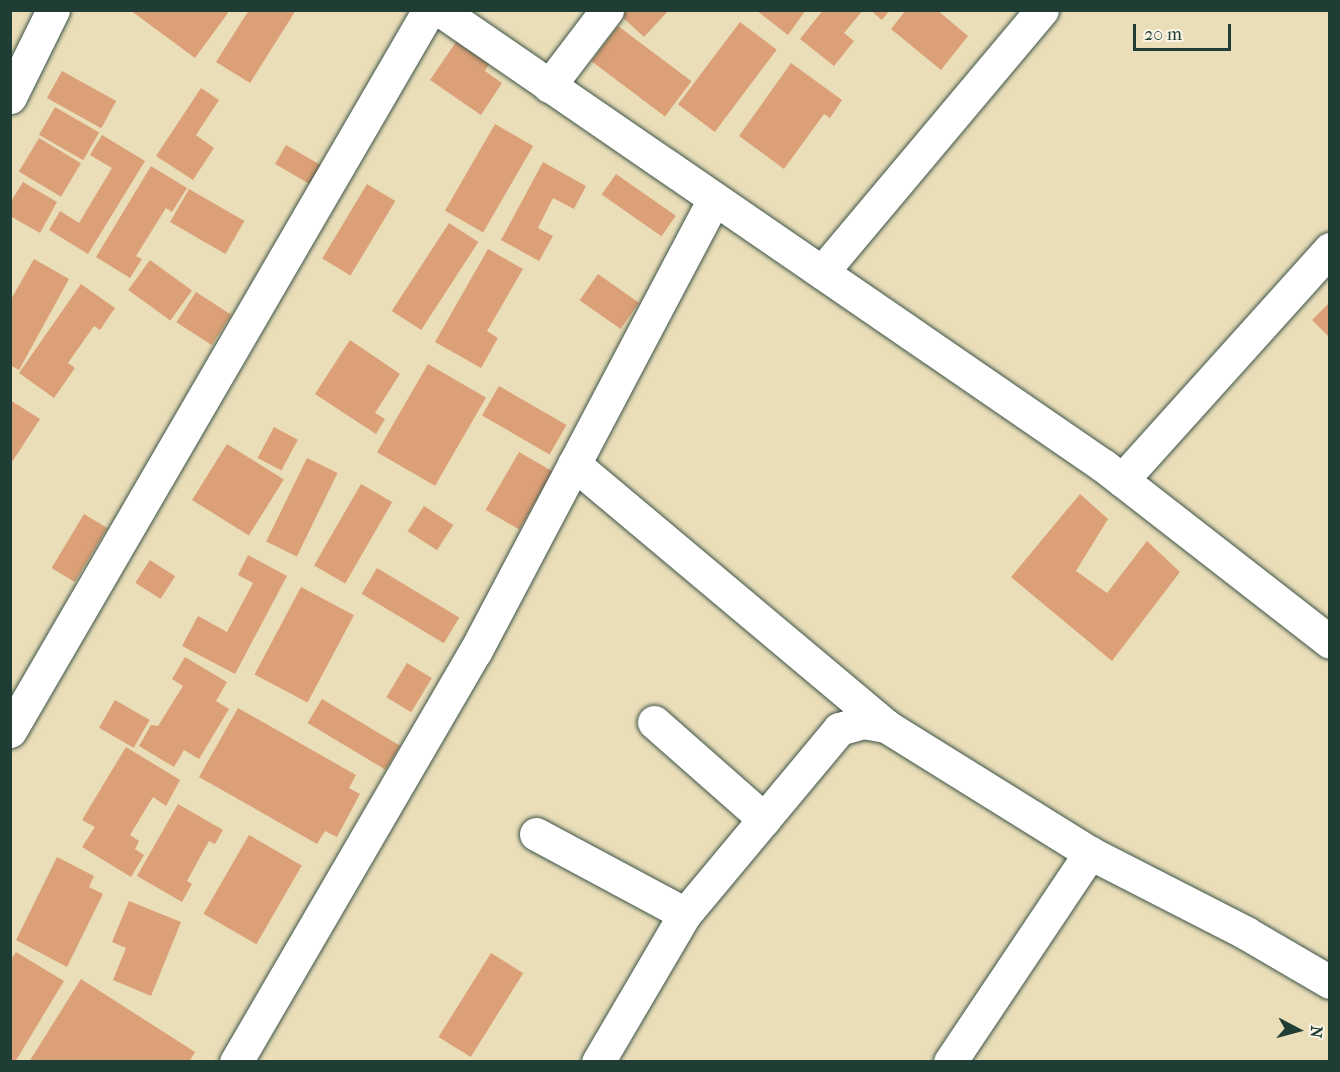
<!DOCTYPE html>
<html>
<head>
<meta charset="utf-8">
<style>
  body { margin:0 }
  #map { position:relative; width:1340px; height:1072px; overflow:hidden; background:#eadeb9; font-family:"IM FELL French Canon",serif }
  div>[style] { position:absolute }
  .building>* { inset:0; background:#dba077; transform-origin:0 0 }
  .roads { filter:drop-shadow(0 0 2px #3d5548) drop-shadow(0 0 2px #3d5548) }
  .minor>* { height:33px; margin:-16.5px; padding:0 16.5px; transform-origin:16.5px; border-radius:16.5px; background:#fff }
  .tertiary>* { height:33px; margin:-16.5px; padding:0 16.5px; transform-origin:16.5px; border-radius:16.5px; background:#fff }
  span { translate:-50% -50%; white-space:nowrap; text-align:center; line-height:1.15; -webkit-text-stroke:5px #fcf5e5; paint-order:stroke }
  .frame { position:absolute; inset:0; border:12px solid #1f3d34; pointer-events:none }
  .north { position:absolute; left:1268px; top:1000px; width:60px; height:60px; -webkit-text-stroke:4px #fcf5e5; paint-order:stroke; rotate:96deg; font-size:16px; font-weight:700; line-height:24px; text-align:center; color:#1f3d34 }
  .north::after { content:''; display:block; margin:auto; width:21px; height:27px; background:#1f3d34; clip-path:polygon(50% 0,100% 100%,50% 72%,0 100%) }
  .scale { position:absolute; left:1133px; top:24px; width:98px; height:27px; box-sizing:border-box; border:3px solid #1f3d34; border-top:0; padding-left:8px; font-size:18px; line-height:21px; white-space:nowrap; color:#1f3d34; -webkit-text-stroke:4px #fcf5e5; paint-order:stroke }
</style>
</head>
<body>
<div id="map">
  <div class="building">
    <div style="clip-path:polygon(130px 10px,224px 10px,228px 13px,195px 58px)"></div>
    <div style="clip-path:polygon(249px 10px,296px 10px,250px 83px,216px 62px)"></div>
    <div style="clip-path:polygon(621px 10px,669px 10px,644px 37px,619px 14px)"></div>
    <div style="clip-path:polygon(756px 10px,806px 10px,788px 35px)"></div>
    <div style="clip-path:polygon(823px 10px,863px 10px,844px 33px,854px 41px,834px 66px,800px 39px)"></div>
    <div style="clip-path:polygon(870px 10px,890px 10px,882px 20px)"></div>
    <div style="clip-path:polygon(906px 10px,937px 10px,968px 36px,941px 70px,891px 29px)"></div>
    <div style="left:740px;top:22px;width:46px;height:103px;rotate:37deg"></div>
    <div style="left:618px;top:26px;width:92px;height:44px;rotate:37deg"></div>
    <div style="clip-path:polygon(456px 42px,489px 64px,485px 71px,502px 83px,481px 115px,430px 80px)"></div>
    <div style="clip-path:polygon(791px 63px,842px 100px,830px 118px,824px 114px,784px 169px,739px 136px)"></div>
    <div style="left:62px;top:71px;width:62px;height:31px;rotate:29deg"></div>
    <div style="clip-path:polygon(201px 88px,219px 100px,196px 135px,214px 148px,193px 180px,156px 156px)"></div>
    <div style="left:55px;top:107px;width:51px;height:32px;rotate:30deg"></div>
    <div style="left:495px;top:124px;width:44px;height:100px;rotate:30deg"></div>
    <div style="clip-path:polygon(102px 135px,145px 161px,88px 254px,49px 230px,60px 211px,79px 223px,112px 168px,90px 155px)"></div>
    <div style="left:39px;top:138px;width:49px;height:39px;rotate:31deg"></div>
    <div style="left:286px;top:145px;width:40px;height:22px;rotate:30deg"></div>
    <div style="clip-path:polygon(543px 162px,586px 186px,574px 209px,553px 198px,538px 228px,553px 236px,539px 261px,501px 240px)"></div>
    <div style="clip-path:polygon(151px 166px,187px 188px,172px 212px,166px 208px,136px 256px,142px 259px,130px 278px,96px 257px)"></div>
    <div style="left:616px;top:174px;width:73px;height:25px;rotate:35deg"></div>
    <div style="clip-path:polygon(23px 182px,57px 202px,40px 233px,10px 216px,10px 203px)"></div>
    <div style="left:367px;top:184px;width:33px;height:87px;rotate:31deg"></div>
    <div style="left:189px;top:189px;width:64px;height:38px;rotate:30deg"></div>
    <div style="left:449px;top:223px;width:35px;height:105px;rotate:33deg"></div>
    <div style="clip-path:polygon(488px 249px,523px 269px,487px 331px,498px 338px,481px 368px,435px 342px)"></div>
    <div style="clip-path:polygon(34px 259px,69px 279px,19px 370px,10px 365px,10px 301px)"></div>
    <div style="left:150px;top:260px;width:52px;height:37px;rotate:36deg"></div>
    <div style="left:598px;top:274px;width:50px;height:32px;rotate:35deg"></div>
    <div style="clip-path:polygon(81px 284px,115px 308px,100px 330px,94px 326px,68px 363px,75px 368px,54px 398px,19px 373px)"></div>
    <div style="left:196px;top:292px;width:42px;height:36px;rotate:33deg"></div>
    <div style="clip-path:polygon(1330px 302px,1330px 338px,1312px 320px)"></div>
    <div style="clip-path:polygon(350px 340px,400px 374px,375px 413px,385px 419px,376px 434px,315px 394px)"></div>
    <div style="left:428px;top:364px;width:67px;height:102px;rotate:30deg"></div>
    <div style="left:499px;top:386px;width:78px;height:34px;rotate:30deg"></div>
    <div style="clip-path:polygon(10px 400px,40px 419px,10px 465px)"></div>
    <div style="left:274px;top:427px;width:27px;height:35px;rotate:28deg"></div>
    <div style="left:227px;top:444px;width:67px;height:66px;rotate:32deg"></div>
    <div style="left:519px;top:452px;width:39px;height:67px;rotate:30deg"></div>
    <div style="left:307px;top:458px;width:34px;height:93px;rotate:26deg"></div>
    <div style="left:361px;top:484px;width:36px;height:94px;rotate:30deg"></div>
    <div style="clip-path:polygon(1080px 494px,1108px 519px,1076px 571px,1107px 593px,1147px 541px,1180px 572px,1112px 661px,1011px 577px)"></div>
    <div style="left:424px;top:506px;width:35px;height:30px;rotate:33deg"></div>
    <div style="left:84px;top:514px;width:27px;height:63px;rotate:31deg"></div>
    <div style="clip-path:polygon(248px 555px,287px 576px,235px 674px,182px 646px,198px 616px,227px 632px,253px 583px,238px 575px)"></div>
    <div style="left:150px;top:560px;width:30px;height:27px;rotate:33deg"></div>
    <div style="left:377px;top:568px;width:96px;height:30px;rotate:31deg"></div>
    <div style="left:301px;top:587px;width:60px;height:99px;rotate:28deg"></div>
    <div style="clip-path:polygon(185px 657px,227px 682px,216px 701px,229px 709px,199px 759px,184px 750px,174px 767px,139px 746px,151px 725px,158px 726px,183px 686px,172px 679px)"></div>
    <div style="left:407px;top:663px;width:29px;height:40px;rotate:31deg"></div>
    <div style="left:322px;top:699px;width:91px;height:28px;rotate:31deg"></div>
    <div style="left:115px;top:700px;width:40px;height:32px;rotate:30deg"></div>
    <div style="clip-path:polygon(238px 708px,356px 775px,349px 788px,360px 794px,337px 837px,325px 831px,317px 844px,199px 777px)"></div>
    <div style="clip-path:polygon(126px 747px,180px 780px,166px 806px,153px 797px,130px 835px,139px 841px,135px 849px,144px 855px,131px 877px,82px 847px,95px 827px,82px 820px)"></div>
    <div style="clip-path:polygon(178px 804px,223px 830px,215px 844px,209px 841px,187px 881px,192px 884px,182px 902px,137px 876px)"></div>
    <div style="left:249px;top:835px;width:61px;height:91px;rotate:30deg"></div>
    <div style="clip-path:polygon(57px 857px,94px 876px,89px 887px,103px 894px,67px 967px,16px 940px)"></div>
    <div style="clip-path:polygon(129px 901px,181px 922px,151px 996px,113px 980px,126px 948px,112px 942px)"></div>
    <div style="clip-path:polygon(16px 952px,64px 981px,15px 1062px,10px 1059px,10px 961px)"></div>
    <div style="left:491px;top:953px;width:38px;height:99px;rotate:32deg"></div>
    <div style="clip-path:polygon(81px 979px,195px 1052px,189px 1062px,29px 1062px)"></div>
  </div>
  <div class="roads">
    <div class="minor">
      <div style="left:549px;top:86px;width:96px;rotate:-52.7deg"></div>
      <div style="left:10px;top:97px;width:97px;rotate:-63.7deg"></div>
      <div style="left:822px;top:272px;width:342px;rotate:-50deg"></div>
      <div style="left:574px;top:464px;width:407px;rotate:40deg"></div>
      <div style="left:1122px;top:480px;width:311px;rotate:-48deg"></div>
      <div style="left:654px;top:722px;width:147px;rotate:41.4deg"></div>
      <div style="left:10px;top:731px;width:834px;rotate:-59.84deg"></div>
      <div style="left:536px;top:834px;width:169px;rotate:28.2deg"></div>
      <div style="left:236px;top:1062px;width:475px;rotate:-59.8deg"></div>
      <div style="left:475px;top:652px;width:512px;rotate:-62.18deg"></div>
      <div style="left:598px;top:1062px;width:172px;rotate:-59.6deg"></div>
      <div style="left:685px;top:914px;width:241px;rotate:-50.2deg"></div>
      <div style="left:839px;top:729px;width:25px;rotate:-16deg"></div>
      <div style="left:863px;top:722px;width:23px;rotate:10deg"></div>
      <div style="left:886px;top:726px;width:240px;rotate:31.9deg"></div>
      <div style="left:950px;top:1062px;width:252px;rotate:-56.2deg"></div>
      <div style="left:1090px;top:853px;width:175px;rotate:27.1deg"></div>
      <div style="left:1246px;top:933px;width:97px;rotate:30.3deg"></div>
    </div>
    <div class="tertiary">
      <div style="left:440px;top:10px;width:806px;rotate:34.48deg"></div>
      <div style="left:1104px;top:466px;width:286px;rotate:37.9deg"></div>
    </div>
  </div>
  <div class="frame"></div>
  <div class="north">N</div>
  <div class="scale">20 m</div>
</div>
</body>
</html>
